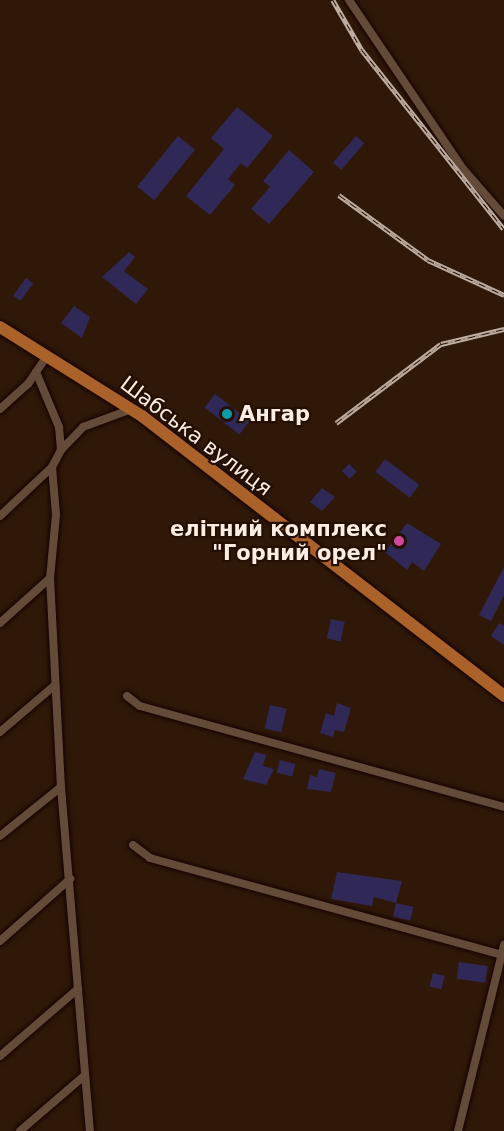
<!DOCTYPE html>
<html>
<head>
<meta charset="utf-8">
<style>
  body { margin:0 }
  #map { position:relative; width:504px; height:1131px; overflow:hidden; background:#2f1808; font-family:"DejaVu Sans",sans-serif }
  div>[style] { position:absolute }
  .building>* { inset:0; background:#302856; transform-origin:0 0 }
  .roads { filter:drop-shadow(0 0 2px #160300) drop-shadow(0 0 2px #160300) }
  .street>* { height:8px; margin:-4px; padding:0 4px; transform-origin:4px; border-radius:4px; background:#644a39 }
  .primary>* { height:12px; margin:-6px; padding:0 6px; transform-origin:6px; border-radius:6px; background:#ab612a }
  .rail>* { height:4.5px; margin-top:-2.25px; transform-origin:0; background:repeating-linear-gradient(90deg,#250f02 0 7px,#bfada1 0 14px); box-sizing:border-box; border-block:2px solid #bfada1 }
  .dots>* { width:16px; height:16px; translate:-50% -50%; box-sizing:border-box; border:3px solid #250f02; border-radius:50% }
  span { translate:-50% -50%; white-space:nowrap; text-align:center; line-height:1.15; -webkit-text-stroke:4.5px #250f02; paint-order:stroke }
  .poi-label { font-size:21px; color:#fdede3; font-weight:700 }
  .left { translate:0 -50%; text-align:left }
  .right { translate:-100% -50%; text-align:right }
  .street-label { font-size:21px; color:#fdede3 }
</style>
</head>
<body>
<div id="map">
  <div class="building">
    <div style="clip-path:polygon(237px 107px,273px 136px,247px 168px,241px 163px,228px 179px,235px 185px,210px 215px,186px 196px,224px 149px,211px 138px)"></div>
    <div style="left:178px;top:136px;width:22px;height:65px;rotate:39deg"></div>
    <div style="left:356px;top:136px;width:11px;height:35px;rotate:41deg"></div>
    <div style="clip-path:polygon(289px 150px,314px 172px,269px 224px,251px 209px,270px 187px,263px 181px)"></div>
    <div style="clip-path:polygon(129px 252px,135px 257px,124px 271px,148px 289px,136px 304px,102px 277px)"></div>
    <div style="left:26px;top:278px;width:9px;height:22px;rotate:36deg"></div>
    <div style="clip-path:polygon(74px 306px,90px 317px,82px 338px,61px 323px)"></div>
    <div style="left:215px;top:394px;width:44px;height:17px;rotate:38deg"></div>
    <div style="left:385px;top:459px;width:43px;height:16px;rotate:37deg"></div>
    <div style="left:349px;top:464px;width:11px;height:10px;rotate:45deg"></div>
    <div style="clip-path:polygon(322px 488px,335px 497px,322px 511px,310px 502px)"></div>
    <div style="clip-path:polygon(407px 523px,441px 544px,424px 571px,412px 562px,407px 570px,385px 552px)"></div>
    <div style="clip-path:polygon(504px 567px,504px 595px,491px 621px,479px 615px)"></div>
    <div style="left:331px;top:619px;width:14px;height:20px;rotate:12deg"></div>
    <div style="clip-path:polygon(499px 623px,504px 626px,504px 645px,491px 636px)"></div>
    <div style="clip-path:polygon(337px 703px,351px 708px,344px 732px,335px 730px,333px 737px,320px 733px,326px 713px,334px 716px)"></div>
    <div style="left:270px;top:705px;width:17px;height:24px;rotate:13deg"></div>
    <div style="clip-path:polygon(255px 752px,266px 755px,263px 766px,274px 769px,266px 785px,243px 779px)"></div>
    <div style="left:280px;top:760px;width:16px;height:13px;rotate:15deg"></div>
    <div style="clip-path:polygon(319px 769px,336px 773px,331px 792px,307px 789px,310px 775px,317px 777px)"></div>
    <div style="clip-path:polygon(337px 872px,402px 881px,396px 903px,374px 897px,372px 906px,331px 899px)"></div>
    <div style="left:396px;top:903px;width:18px;height:14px;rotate:13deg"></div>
    <div style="left:459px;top:962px;width:29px;height:17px;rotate:8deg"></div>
    <div style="left:433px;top:973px;width:12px;height:14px;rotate:14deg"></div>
  </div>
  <div class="roads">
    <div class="street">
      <div style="left:349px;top:0;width:204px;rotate:56deg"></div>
      <div style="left:463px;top:169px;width:62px;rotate:48.9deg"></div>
      <div style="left:36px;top:372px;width:60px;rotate:67.3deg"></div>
      <div style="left:59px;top:427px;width:23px;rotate:85deg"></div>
      <div style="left:61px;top:450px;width:19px;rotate:118deg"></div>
      <div style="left:52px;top:467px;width:48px;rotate:85.2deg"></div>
      <div style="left:56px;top:515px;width:63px;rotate:95.4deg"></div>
      <div style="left:50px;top:578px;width:209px;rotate:87deg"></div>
      <div style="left:61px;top:787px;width:345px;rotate:85.2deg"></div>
      <div style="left:0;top:409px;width:38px;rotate:-42deg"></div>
      <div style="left:28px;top:384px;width:34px;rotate:-56deg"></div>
      <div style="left:61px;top:450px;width:32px;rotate:-46deg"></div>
      <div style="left:83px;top:427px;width:52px;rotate:-20.2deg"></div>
      <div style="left:0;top:516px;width:71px;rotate:-43.3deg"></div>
      <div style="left:0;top:623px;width:67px;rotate:-42deg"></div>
      <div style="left:127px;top:696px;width:16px;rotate:38deg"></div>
      <div style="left:140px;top:706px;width:378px;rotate:15.5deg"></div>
      <div style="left:0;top:732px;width:72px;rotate:-40.5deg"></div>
      <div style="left:0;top:836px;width:78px;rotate:-38.8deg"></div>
      <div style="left:133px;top:845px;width:21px;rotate:37deg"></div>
      <div style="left:150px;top:858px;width:365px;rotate:15.4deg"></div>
      <div style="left:0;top:941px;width:94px;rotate:-41.5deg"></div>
      <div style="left:0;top:1056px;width:103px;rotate:-40.7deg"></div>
      <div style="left:20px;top:1131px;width:84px;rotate:-40.7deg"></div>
      <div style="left:458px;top:1131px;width:192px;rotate:-76.1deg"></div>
    </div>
    <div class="primary">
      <div style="left:0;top:327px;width:168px;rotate:32.1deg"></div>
      <div style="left:142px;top:416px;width:458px;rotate:37.7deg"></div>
    </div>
  </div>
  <div class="rail">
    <div style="left:333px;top:0;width:58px;rotate:59.9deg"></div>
    <div style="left:362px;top:50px;width:228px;rotate:51.6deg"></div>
    <div style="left:339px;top:195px;width:110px;rotate:36.1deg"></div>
    <div style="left:428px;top:260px;width:84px;rotate:24.7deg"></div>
    <div style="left:336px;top:423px;width:131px;rotate:-37deg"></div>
    <div style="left:441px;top:344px;width:65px;rotate:-13.4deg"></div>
  </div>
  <div class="dots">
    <div style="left:227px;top:414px;background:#0f9aa8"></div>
    <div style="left:399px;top:541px;background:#d1479c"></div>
  </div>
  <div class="poi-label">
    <span class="left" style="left:239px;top:414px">Ангар</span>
    <span class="right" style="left:387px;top:541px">елітний комплекс<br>"Горний орел"</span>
  </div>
  <div class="street-label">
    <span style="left:196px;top:436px;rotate:37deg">Шабська вулиця</span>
  </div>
</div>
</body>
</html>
